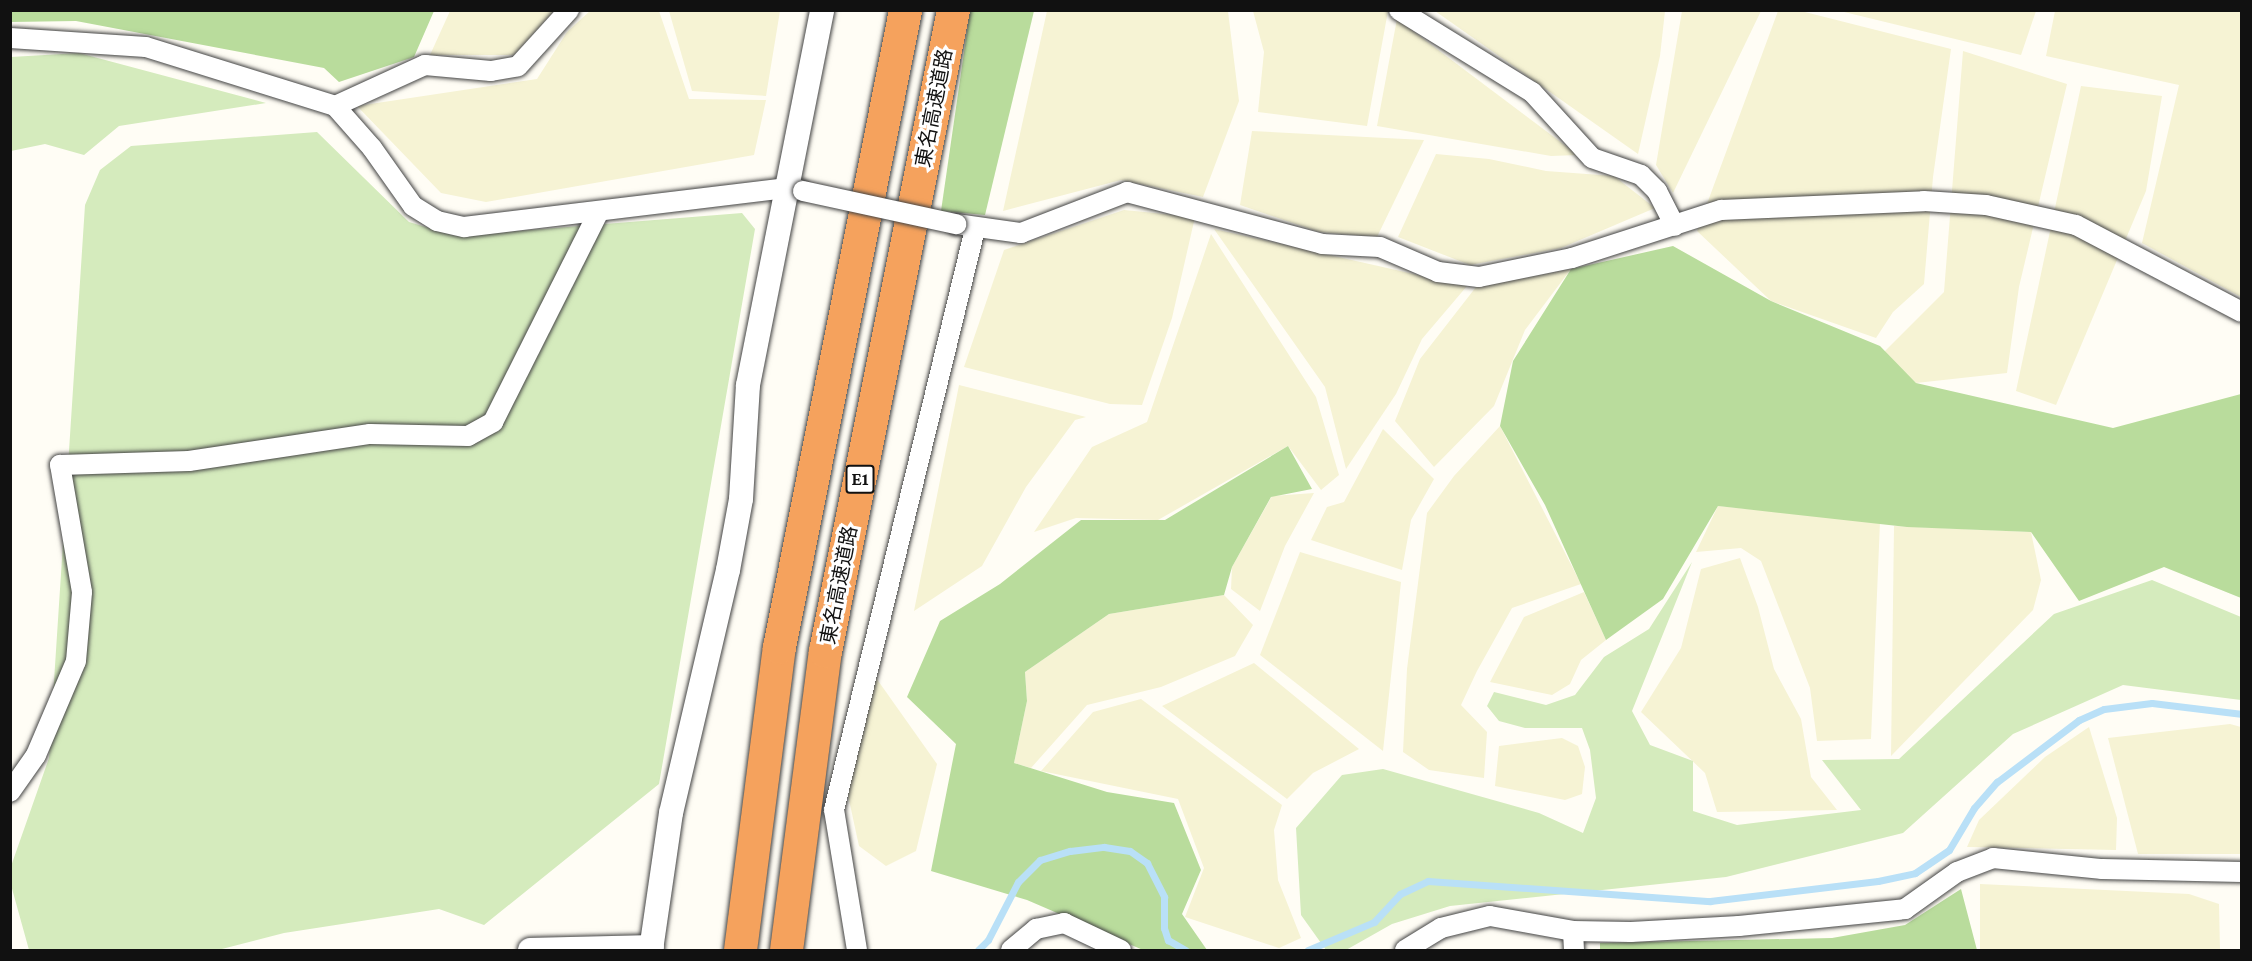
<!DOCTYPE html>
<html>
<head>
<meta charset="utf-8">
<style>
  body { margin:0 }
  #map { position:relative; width:2252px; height:961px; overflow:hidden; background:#fffdf5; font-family:"Crimson Pro","Noto Sans JP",serif }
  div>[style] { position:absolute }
  .farmland>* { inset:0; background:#f6f3d4 }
  .green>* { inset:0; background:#d5ebbd }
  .forest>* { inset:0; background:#b9dc9c }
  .stream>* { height:7px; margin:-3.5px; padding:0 3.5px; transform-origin:3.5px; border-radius:3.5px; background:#b9e0f7 }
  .roads { filter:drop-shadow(0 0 2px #444) drop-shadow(0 0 2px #444) }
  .minor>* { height:20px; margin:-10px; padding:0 10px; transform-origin:10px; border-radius:10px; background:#fff }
  .tertiary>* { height:24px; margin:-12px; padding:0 12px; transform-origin:12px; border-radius:12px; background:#fff }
  .motorway>* { height:33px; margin:-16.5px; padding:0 16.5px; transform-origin:16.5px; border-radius:16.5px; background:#f5a25d }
  .bridges { filter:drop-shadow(0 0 2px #444) drop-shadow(0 0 2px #444) }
  .minor-bridge>* { height:20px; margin:-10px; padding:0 10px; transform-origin:10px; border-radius:10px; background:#fff }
  span { translate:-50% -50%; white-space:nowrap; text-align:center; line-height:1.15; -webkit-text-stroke:6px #fff; paint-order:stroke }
  .shield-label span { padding:2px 4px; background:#fff; border:2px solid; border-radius:4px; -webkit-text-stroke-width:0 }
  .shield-label { font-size:18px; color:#111; font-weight:700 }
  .street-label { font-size:20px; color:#111 }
  .frame { position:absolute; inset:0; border:12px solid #111; pointer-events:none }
</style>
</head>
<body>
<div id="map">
  <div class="farmland">
    <div style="clip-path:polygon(591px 10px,659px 11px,689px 99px,766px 100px,754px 155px,486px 202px,441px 193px,357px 106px,537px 79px,567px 32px)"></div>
    <div style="clip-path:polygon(450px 11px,450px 10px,554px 11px,514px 55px,430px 55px)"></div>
    <div style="clip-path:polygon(669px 11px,780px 11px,766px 96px,692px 91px)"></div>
    <div style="clip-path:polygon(1047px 11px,1228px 11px,1239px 101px,1203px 197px,1121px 180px,1003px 211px)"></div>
    <div style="clip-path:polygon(1253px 11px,1388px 11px,1367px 126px,1258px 112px,1264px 52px)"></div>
    <div style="clip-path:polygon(1435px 11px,1665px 11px,1660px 56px,1638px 154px)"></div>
    <div style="clip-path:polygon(1682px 11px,1761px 11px,1673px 193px,1656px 165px)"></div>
    <div style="clip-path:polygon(1778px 11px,1801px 11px,1951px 49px,1933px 177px,1924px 284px,1893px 312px,1876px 338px,1771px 301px,1697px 231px)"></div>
    <div style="clip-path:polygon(1840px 11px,2036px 11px,2021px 55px)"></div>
    <div style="clip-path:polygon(2055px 11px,2241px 11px,2241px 297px,2142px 243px,2179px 85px,2046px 56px)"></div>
    <div style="clip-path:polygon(1397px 19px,1578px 155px,1551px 156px,1377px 126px)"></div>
    <div style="clip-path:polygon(1963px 51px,2067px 84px,2019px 287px,2007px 373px,1916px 383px,1884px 352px,1944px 292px)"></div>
    <div style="clip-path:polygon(2081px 86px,2162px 96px,2146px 191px,2056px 405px,2016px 391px)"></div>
    <div style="clip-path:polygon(1252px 131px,1424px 140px,1377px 237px,1319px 232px,1240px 205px)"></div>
    <div style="clip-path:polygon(1436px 154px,1489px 159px,1546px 171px,1614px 176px,1655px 208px,1561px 248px,1470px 265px,1398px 237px)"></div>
    <div style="clip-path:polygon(1124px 210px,1195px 217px,1172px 318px,1142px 405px,1110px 404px,964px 367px,1004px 250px)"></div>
    <div style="clip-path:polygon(1214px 229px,1467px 286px,1422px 339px,1396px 394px,1346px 469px,1325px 387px)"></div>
    <div style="clip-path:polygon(1211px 234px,1316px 397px,1339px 475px,1321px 490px,1288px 446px,1158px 520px,1076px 518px,1034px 532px,1092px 447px,1147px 422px)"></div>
    <div style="clip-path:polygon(1571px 269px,1525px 330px,1494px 406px,1434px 467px,1395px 421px,1420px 359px,1476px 287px)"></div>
    <div style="clip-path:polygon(959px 385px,1086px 417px,1075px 420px,1026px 487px,982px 566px,914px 611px)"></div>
    <div style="clip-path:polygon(1500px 426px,1581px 584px,1512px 608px,1477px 671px,1461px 705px,1487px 732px,1484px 778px,1429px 770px,1403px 752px,1407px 669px,1427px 513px,1454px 476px)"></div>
    <div style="clip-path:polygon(1383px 429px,1434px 479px,1411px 520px,1402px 570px,1311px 540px,1327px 507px,1344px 502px)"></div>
    <div style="clip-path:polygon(1314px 493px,1285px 546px,1260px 611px,1231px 589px,1232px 567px,1272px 496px)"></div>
    <div style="clip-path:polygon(1718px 506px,1880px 522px,1871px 739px,1817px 741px,1810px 688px,1761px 561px,1741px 548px,1696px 552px)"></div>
    <div style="clip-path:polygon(1894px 526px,2031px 532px,2041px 580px,2033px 610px,1891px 756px)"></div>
    <div style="clip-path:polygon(1300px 552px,1401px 582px,1383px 751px,1260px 655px)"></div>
    <div style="clip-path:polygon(1740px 558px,1758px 607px,1774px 669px,1801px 719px,1811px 777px,1837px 810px,1717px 812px,1705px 773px,1641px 712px,1681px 648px,1701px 569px)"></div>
    <div style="clip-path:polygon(1584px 592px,1606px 640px,1581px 660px,1570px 684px,1552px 695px,1490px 682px,1524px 617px)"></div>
    <div style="clip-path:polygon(1224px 595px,1253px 625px,1235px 656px,1161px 687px,1087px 705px,1031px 768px,1014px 763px,1027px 701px,1025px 672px,1109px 614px)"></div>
    <div style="clip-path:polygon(1254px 663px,1359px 749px,1313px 773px,1287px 799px,1162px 706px)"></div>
    <div style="clip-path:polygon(874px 675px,937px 764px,916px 851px,886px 866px,859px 846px,846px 786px)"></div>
    <div style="clip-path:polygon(1141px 699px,1282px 805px,1274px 830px,1278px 880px,1301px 938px,1279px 948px,1185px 917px,1204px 868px,1178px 799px,1041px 771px,1093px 712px)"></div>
    <div style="clip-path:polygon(2230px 724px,2241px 727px,2241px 854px,2138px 854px,2108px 738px)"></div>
    <div style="clip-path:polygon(2089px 727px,2117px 818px,2116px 850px,1967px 847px,1979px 820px,2045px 757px)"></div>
    <div style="clip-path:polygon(1562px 738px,1578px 746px,1585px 767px,1582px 794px,1565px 800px,1495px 786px,1499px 746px)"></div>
    <div style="clip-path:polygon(1980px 884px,2189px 894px,2219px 904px,2220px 950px,1980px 950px)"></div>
  </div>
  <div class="green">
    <div style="clip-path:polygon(79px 53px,266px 103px,119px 126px,84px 155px,45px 144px,11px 151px,11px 57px)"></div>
    <div style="clip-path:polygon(317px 132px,409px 222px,456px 236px,742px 213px,755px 229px,659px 784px,484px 925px,439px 909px,284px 933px,218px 950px,29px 950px,11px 885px,10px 869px,49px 758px,85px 205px,100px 170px,131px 146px)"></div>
    <div style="clip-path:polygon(1692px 562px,1632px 711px,1650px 745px,1693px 761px,1693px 811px,1737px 825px,1861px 810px,1822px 760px,1899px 759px,2054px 614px,2152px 580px,2241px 617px,2241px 700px,2123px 685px,2013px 734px,1903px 833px,1726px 877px,1450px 906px,1392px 924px,1346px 950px,1326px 950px,1301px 915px,1296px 828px,1342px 775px,1383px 769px,1539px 813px,1583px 833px,1596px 798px,1590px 750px,1582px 728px,1525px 728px,1499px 721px,1487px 706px,1494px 692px,1546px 705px,1575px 695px,1604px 657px,1649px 629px)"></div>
  </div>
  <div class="forest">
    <div style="clip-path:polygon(10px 11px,11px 10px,434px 11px,414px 57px,339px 82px,324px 68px,76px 21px,11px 22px)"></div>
    <div style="clip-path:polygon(970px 11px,1034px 11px,985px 215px,941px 211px)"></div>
    <div style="clip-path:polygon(1673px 246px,1771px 301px,1880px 346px,1916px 383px,2113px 428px,2241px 394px,2241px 598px,2164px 567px,2079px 601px,2031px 532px,1907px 527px,1718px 506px,1663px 599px,1606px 640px,1545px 505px,1500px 426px,1513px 361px,1571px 269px)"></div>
    <div style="clip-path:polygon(1288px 446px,1312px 489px,1271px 497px,1232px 567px,1224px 595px,1109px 614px,1025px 672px,1027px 701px,1014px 763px,1107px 792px,1174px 803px,1201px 870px,1182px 914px,1207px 950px,1143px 950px,1027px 900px,931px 871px,956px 744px,907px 697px,940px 621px,1000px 584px,1081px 520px,1165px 520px)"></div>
    <div style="clip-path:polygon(1961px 889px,1977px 950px,1600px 950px,1600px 943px,1832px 938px,1905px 925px)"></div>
  </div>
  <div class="stream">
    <div style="left:978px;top:950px;width:14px;rotate:-45deg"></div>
    <div style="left:988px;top:940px;width:65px;rotate:-62.7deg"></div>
    <div style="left:1018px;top:882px;width:31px;rotate:-45deg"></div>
    <div style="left:1040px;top:860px;width:31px;rotate:-17deg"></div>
    <div style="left:1070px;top:851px;width:34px;rotate:-7deg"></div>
    <div style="left:1104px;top:847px;width:26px;rotate:9deg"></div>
    <div style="left:1130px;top:851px;width:21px;rotate:35deg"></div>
    <div style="left:1147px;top:863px;width:38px;rotate:63deg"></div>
    <div style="left:1164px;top:897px;width:31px;rotate:90deg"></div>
    <div style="left:1164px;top:928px;width:13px;rotate:72deg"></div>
    <div style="left:1168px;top:940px;width:20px;rotate:30deg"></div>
    <div style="left:1308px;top:950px;width:72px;rotate:-23deg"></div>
    <div style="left:1374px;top:922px;width:38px;rotate:-47deg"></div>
    <div style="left:1400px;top:894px;width:31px;rotate:-25deg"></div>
    <div style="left:1428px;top:881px;width:283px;rotate:4.1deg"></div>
    <div style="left:1710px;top:901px;width:169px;rotate:-6.8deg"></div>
    <div style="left:1878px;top:881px;width:38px;rotate:-12deg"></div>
    <div style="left:1915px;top:873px;width:41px;rotate:-34.1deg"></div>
    <div style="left:1949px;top:850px;width:49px;rotate:-59.2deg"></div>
    <div style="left:1974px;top:808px;width:35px;rotate:-49deg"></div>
    <div style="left:1997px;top:782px;width:103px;rotate:-37.1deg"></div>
    <div style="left:2079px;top:720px;width:27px;rotate:-24deg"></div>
    <div style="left:2104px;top:709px;width:48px;rotate:-7.1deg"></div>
    <div style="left:2152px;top:703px;width:91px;rotate:7deg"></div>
  </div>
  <div class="roads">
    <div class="minor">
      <div style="left:1399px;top:10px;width:156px;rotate:31.7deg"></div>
      <div style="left:1532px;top:92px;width:89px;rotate:47.7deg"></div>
      <div style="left:1592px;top:158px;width:52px;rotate:19.1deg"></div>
      <div style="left:1641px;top:175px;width:23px;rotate:45deg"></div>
      <div style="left:1657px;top:191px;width:39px;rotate:63deg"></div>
      <div style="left:10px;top:38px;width:136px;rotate:3.8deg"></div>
      <div style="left:146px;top:47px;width:198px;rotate:17.3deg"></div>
      <div style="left:335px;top:106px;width:56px;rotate:48.6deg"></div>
      <div style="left:372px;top:148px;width:71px;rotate:54.7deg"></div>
      <div style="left:413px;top:206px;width:28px;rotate:32deg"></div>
      <div style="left:437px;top:221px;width:28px;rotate:13deg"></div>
      <div style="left:464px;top:227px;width:326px;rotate:-6.9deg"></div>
      <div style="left:788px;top:188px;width:12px;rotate:9deg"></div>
      <div style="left:335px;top:106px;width:99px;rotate:-24.5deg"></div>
      <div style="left:425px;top:65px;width:66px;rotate:5.2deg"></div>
      <div style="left:491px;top:71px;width:27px;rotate:-10deg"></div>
      <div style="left:518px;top:66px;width:76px;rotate:-47.7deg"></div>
      <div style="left:956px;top:224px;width:66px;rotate:7.9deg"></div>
      <div style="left:1021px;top:233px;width:114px;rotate:-21.1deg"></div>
      <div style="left:1127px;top:192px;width:202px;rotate:14.9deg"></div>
      <div style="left:1322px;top:244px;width:58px;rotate:3deg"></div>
      <div style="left:1380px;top:247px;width:63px;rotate:23.3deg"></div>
      <div style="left:1438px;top:272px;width:41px;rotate:7deg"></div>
      <div style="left:1479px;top:277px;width:95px;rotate:-11.5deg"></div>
      <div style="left:1572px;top:258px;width:157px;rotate:-17.9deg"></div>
      <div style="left:1721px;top:210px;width:203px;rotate:-2.5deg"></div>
      <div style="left:1924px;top:201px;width:62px;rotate:3.7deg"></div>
      <div style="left:1986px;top:205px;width:92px;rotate:12.5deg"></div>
      <div style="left:2076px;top:225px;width:187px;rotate:27.7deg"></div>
      <div style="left:10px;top:792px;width:45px;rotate:-54.9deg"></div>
      <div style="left:36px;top:755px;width:102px;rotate:-66.9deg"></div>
      <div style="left:76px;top:661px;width:69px;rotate:-85deg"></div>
      <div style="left:82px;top:592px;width:129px;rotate:-99.8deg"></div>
      <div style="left:60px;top:465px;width:129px;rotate:-1.8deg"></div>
      <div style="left:189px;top:461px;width:183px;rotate:-8.5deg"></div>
      <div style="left:370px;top:434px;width:98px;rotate:1.2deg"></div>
      <div style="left:468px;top:436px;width:29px;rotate:-29deg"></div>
      <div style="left:493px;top:422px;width:234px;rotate:-63.3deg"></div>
      <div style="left:1573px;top:931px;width:19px;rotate:87deg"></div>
      <div style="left:857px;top:950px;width:142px;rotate:-99.3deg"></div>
      <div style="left:834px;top:810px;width:598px;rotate:-76.36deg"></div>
      <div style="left:1011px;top:950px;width:33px;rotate:-40deg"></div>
      <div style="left:1036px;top:929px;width:29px;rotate:-12deg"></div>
      <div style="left:1064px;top:923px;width:63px;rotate:25.3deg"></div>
      <div style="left:1405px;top:950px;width:42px;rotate:-31.4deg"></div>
      <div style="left:1441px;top:928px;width:50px;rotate:-13.8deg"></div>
      <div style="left:1490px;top:916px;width:84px;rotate:10.2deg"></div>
      <div style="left:1573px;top:931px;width:58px;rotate:1deg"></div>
      <div style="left:1631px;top:932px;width:108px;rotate:-3.2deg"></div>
      <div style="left:1739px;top:926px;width:167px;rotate:-5.8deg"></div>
      <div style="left:1905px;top:909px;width:64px;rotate:-35.4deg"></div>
      <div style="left:1957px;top:872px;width:39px;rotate:-21deg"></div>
      <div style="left:1993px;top:858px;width:110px;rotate:5.8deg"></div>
      <div style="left:2102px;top:869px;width:140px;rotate:1.2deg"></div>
    </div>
    <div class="tertiary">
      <div style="left:530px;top:950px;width:122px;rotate:-1.4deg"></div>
      <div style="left:651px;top:950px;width:138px;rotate:-81.7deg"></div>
      <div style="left:671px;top:813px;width:250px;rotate:-76.8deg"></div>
      <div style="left:728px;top:570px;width:72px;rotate:-79.6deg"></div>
      <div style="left:741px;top:499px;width:114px;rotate:-86.5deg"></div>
      <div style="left:748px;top:385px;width:382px;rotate:-78.8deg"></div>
    </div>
    <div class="motorway">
      <div style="left:740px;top:950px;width:305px;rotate:-82.7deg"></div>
      <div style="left:779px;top:647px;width:649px;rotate:-78.81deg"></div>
      <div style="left:786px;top:950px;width:302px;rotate:-82.6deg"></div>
      <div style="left:825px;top:651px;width:654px;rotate:-78.71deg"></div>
    </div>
  </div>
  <div class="bridges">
    <div class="minor-bridge">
      <div style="left:803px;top:191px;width:157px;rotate:12.2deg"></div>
    </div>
  </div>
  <div class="shield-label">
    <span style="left:860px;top:479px">E1</span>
  </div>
  <div class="street-label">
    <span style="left:934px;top:108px;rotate:-79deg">東名高速道路</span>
    <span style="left:839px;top:585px;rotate:-79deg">東名高速道路</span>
  </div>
  <div class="frame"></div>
</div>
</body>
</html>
